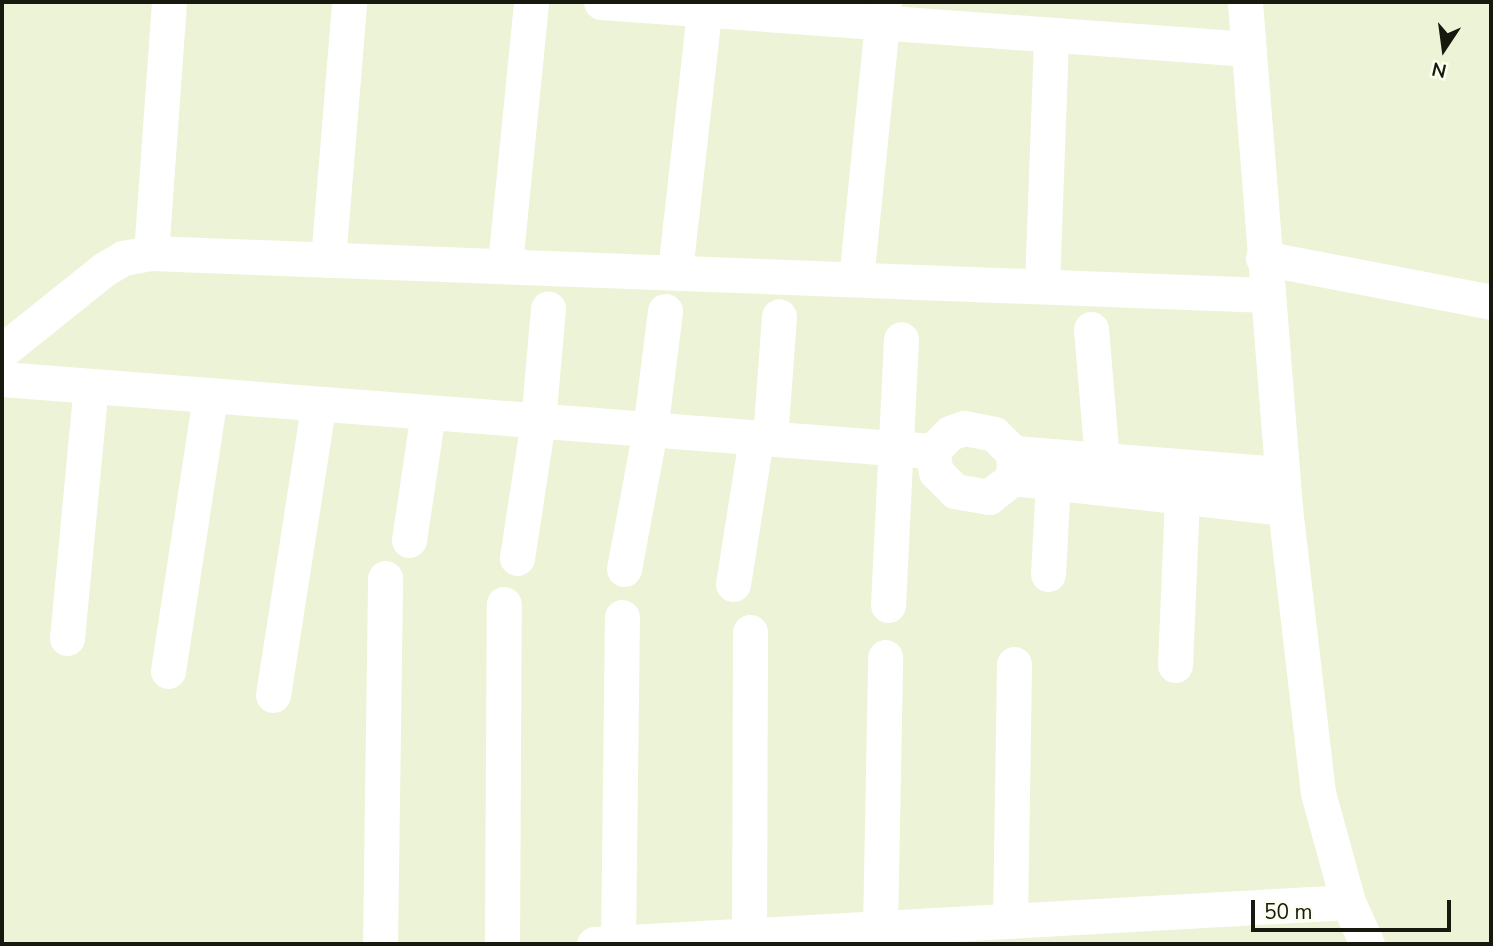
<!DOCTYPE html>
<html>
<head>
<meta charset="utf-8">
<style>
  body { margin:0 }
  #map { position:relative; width:1493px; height:946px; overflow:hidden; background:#edf3d6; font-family:"Nunito Sans",sans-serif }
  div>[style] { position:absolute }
  .minor>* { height:35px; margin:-17.5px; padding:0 17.5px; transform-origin:17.5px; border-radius:17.5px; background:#fff }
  span { translate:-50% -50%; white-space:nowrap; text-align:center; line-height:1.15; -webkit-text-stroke:5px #fbffed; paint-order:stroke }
  .frame { position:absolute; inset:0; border:4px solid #17190f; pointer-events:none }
  .north { position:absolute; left:1409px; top:14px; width:70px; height:70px; -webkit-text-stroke:5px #fbffed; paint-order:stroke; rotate:193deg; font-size:19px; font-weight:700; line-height:28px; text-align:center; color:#17190f }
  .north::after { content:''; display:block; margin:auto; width:24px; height:32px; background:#17190f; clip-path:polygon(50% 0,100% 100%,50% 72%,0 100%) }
  .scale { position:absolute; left:1251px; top:900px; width:200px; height:32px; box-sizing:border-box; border:4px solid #17190f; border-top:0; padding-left:9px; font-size:21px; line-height:24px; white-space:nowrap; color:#17190f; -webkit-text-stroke:5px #fbffed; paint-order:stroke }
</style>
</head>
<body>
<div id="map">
  <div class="minor">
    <div style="left:601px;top:2px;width:649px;rotate:4.15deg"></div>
    <div style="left:1245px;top:2px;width:508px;rotate:85.48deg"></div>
    <div style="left:1285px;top:508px;width:287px;rotate:83.4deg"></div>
    <div style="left:1318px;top:793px;width:113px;rotate:74.6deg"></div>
    <div style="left:1348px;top:902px;width:46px;rotate:65.7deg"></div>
    <div style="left:151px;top:253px;width:252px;rotate:-85.9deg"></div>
    <div style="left:1263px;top:258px;width:232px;rotate:10.9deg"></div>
    <div style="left:328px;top:260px;width:259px;rotate:-85.3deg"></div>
    <div style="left:505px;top:264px;width:263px;rotate:-84.3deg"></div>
    <div style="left:675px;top:271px;width:271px;rotate:-83.6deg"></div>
    <div style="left:856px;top:279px;width:278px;rotate:-84.2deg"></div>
    <div style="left:1042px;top:285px;width:250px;rotate:-87.9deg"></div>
    <div style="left:1091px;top:329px;width:131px;rotate:85.2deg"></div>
    <div style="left:2px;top:351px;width:129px;rotate:-38.7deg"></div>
    <div style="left:103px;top:270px;width:23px;rotate:-31deg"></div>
    <div style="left:123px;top:258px;width:28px;rotate:-10deg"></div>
    <div style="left:151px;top:253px;width:1116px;rotate:2.16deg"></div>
    <div style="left:2px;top:379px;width:933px;rotate:4.43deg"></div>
    <div style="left:964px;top:428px;width:31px;rotate:11deg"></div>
    <div style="left:994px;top:434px;width:28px;rotate:44deg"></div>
    <div style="left:1014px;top:453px;width:25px;rotate:92deg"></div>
    <div style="left:1013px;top:478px;width:31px;rotate:142deg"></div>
    <div style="left:989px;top:497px;width:35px;rotate:-170deg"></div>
    <div style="left:955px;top:491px;width:27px;rotate:-135deg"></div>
    <div style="left:936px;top:472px;width:21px;rotate:-101deg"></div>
    <div style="left:932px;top:451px;width:25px;rotate:-45deg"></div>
    <div style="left:950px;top:433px;width:15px;rotate:-20deg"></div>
    <div style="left:770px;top:439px;width:123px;rotate:-85.8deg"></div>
    <div style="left:1014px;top:453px;width:269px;rotate:4.5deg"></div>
    <div style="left:1013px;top:478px;width:274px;rotate:6.3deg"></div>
    <div style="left:409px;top:540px;width:128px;rotate:-81.5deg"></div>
    <div style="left:517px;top:558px;width:139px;rotate:-81.3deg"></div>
    <div style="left:538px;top:421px;width:113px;rotate:-84.9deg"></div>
    <div style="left:624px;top:569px;width:141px;rotate:-79.4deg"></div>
    <div style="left:650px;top:430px;width:120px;rotate:-82.8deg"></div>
    <div style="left:1048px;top:574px;width:91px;rotate:-86.9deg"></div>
    <div style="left:733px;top:584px;width:148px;rotate:-81deg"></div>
    <div style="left:888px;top:605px;width:266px;rotate:-87.2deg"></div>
    <div style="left:67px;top:638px;width:253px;rotate:-84.6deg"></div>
    <div style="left:1175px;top:665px;width:168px;rotate:-87.6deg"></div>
    <div style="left:168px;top:671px;width:277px;rotate:-81.3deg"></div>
    <div style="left:273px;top:695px;width:292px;rotate:-81.1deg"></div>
    <div style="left:1010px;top:921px;width:257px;rotate:-89.1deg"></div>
    <div style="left:880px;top:928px;width:271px;rotate:-88.9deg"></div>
    <div style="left:749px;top:936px;width:304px;rotate:-89.8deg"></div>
    <div style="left:618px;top:943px;width:326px;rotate:-89.3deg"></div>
    <div style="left:380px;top:944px;width:366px;rotate:-89.2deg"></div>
    <div style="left:502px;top:944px;width:340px;rotate:-89.7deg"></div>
    <div style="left:594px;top:944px;width:755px;rotate:-3.19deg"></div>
  </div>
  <div class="frame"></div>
  <div class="north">N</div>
  <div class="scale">50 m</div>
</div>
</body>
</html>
